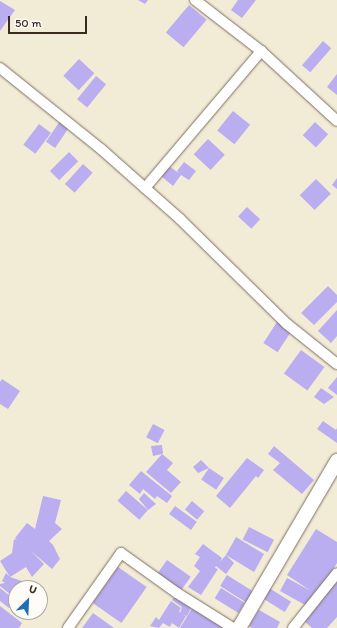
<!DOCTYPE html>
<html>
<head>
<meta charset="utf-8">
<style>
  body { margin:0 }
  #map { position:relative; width:337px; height:628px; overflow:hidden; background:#f2ecd7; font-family:Itim,sans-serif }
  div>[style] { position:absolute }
  .building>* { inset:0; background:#baadf0; transform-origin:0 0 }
  .roads { filter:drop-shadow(0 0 1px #7b6e5f) drop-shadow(0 0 1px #7b6e5f) }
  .minor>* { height:10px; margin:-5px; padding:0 5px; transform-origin:5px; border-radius:5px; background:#fff }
  .secondary>* { height:14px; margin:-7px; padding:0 7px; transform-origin:7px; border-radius:7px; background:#fff }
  span { translate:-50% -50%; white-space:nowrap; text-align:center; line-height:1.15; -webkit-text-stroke:4px #fdfcf7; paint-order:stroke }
  .north { position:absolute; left:8px; top:580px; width:40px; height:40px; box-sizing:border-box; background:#fdfcf7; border:1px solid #afa8a0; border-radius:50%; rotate:24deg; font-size:11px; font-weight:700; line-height:16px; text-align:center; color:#3b2a1e }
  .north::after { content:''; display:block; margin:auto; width:14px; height:18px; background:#1f6fb2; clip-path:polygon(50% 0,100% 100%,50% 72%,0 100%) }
  .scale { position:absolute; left:8px; top:16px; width:79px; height:18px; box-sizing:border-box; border:2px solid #3b2a1e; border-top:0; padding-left:5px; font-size:12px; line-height:14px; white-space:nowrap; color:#3b2a1e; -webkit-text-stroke:3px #fdfcf7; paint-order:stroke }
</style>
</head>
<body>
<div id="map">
  <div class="building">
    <div style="clip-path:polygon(138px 0,148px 0,145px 4px)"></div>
    <div style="clip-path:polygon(238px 0,256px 0,242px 18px,231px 10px)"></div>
    <div style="clip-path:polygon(0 1px,15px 10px,0 31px)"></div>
    <div style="left:189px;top:5px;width:23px;height:36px;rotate:40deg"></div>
    <div style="left:323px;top:41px;width:11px;height:32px;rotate:41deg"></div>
    <div style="left:79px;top:59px;width:21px;height:23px;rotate:43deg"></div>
    <div style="clip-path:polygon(337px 74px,337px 95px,327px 87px)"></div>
    <div style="left:96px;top:76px;width:13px;height:30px;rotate:39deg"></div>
    <div style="left:233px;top:111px;width:22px;height:25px;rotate:39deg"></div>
    <div style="left:60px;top:121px;width:11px;height:25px;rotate:34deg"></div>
    <div style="left:315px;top:122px;width:18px;height:18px;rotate:43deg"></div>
    <div style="left:39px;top:124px;width:15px;height:26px;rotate:37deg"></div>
    <div style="left:208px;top:139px;width:23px;height:21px;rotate:43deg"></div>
    <div style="left:69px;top:152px;width:13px;height:27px;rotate:45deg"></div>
    <div style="clip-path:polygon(184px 162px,196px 171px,189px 180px,181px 175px,173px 186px,161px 176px,169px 166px,180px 174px,177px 171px)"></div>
    <div style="left:83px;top:164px;width:13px;height:27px;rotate:42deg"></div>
    <div style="clip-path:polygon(337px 178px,337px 189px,332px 185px)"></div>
    <div style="left:316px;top:179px;width:21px;height:23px;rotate:45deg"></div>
    <div style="left:247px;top:207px;width:18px;height:13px;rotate:43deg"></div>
    <div style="clip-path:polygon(328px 286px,337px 295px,337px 302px,314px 325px,301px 313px)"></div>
    <div style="clip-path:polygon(337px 310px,337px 336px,331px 343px,318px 331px)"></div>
    <div style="left:277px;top:322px;width:17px;height:25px;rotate:33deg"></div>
    <div style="left:301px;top:350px;width:29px;height:29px;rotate:36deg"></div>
    <div style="clip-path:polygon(337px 377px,337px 395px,328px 388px)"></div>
    <div style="clip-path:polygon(2px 379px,20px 391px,8px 409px,0 404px,0 382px)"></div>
    <div style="clip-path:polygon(321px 388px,334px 397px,324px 404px,314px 397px)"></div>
    <div style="clip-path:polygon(323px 421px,336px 430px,337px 428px,337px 443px,317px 429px)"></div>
    <div style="left:153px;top:424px;width:13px;height:15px;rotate:27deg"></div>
    <div style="clip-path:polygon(162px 445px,163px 453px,162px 454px,173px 463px,167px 470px,181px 482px,171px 493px,146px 472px,162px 454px,153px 456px,151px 446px)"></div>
    <div style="clip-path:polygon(274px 446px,314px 480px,302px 494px,273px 470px,280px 463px,268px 454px)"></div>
    <div style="clip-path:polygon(247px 458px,264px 470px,258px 478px,256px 476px,230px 508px,216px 496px)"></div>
    <div style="clip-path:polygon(201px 460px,209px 468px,198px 473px,193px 467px)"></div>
    <div style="left:209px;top:468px;width:18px;height:14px;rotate:34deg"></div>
    <div style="clip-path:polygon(141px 471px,172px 496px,167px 503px,157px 496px,155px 499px,143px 489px,140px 494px,129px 485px)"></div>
    <div style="left:126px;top:491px;width:29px;height:13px;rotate:41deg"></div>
    <div style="clip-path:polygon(144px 493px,156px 504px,148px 510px,139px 499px)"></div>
    <div style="clip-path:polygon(43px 496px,61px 500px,55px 523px,62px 529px,49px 541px,53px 545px,60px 559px,52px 569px,31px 551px,44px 564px,32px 577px,26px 567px,10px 577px,31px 584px,29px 588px,16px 588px,16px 599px,0 586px,0 584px,5px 583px,2px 581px,6px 573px,10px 577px,0 561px,12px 553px,14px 539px,17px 540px,15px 538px,27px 523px,35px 529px)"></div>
    <div style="left:192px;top:501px;width:16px;height:11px;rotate:40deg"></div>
    <div style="left:175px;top:506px;width:27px;height:10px;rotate:36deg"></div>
    <div style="left:249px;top:527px;width:28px;height:14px;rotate:27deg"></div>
    <div style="clip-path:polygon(316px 529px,337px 542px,337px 563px,317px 594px,314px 593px,307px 606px,280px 591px,287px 578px,311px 591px,287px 575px)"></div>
    <div style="clip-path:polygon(236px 537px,264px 554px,254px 572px,226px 555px,234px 563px,226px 574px,216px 566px,215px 568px,218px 569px,201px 595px,188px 587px,200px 571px,194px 566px,200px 557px,195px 554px,203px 544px,222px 558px,220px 562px,226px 555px)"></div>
    <div style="left:167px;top:560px;width:29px;height:16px;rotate:35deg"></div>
    <div style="left:118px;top:567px;width:35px;height:44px;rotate:35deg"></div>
    <div style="left:227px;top:575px;width:31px;height:13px;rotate:32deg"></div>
    <div style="clip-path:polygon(337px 582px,337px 617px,327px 628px,312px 628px,303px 620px)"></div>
    <div style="clip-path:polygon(0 588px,15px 600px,9px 608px,0 601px)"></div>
    <div style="left:221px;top:588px;width:28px;height:12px;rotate:32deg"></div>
    <div style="left:269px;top:588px;width:26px;height:12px;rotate:32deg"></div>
    <div style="clip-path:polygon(176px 595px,192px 606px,187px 616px,182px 614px,186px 616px,179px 628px,172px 623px,170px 627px,163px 623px,159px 628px,150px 626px,156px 617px,159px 620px,171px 601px,181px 608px,179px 611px,180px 613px,182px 607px,172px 600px)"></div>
    <div style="clip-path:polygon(194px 605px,229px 628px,180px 628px)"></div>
    <div style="clip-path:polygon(0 606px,22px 623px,19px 628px,0 628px)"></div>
    <div style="clip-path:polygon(259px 610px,280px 622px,277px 628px,252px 628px,249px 626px)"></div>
    <div style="clip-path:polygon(93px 613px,114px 628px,82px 628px)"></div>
  </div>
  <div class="roads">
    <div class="minor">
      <div style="left:195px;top:0;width:83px;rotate:37.7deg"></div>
      <div style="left:261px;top:51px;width:103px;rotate:42.6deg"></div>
      <div style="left:0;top:68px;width:129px;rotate:38.7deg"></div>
      <div style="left:101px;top:149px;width:106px;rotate:41.5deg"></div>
      <div style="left:180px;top:219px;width:150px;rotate:44.5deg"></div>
      <div style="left:287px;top:324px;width:64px;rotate:38.7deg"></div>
      <div style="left:145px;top:188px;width:180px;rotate:-49.7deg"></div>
      <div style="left:68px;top:628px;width:92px;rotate:-54.8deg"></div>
      <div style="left:121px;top:553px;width:69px;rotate:35.5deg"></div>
      <div style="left:177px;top:593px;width:66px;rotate:32deg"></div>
      <div style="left:293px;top:628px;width:70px;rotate:-51.3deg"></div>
    </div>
    <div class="secondary">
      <div style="left:239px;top:628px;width:194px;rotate:-59.6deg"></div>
    </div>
  </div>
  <div class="north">U</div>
  <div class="scale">50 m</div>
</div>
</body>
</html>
